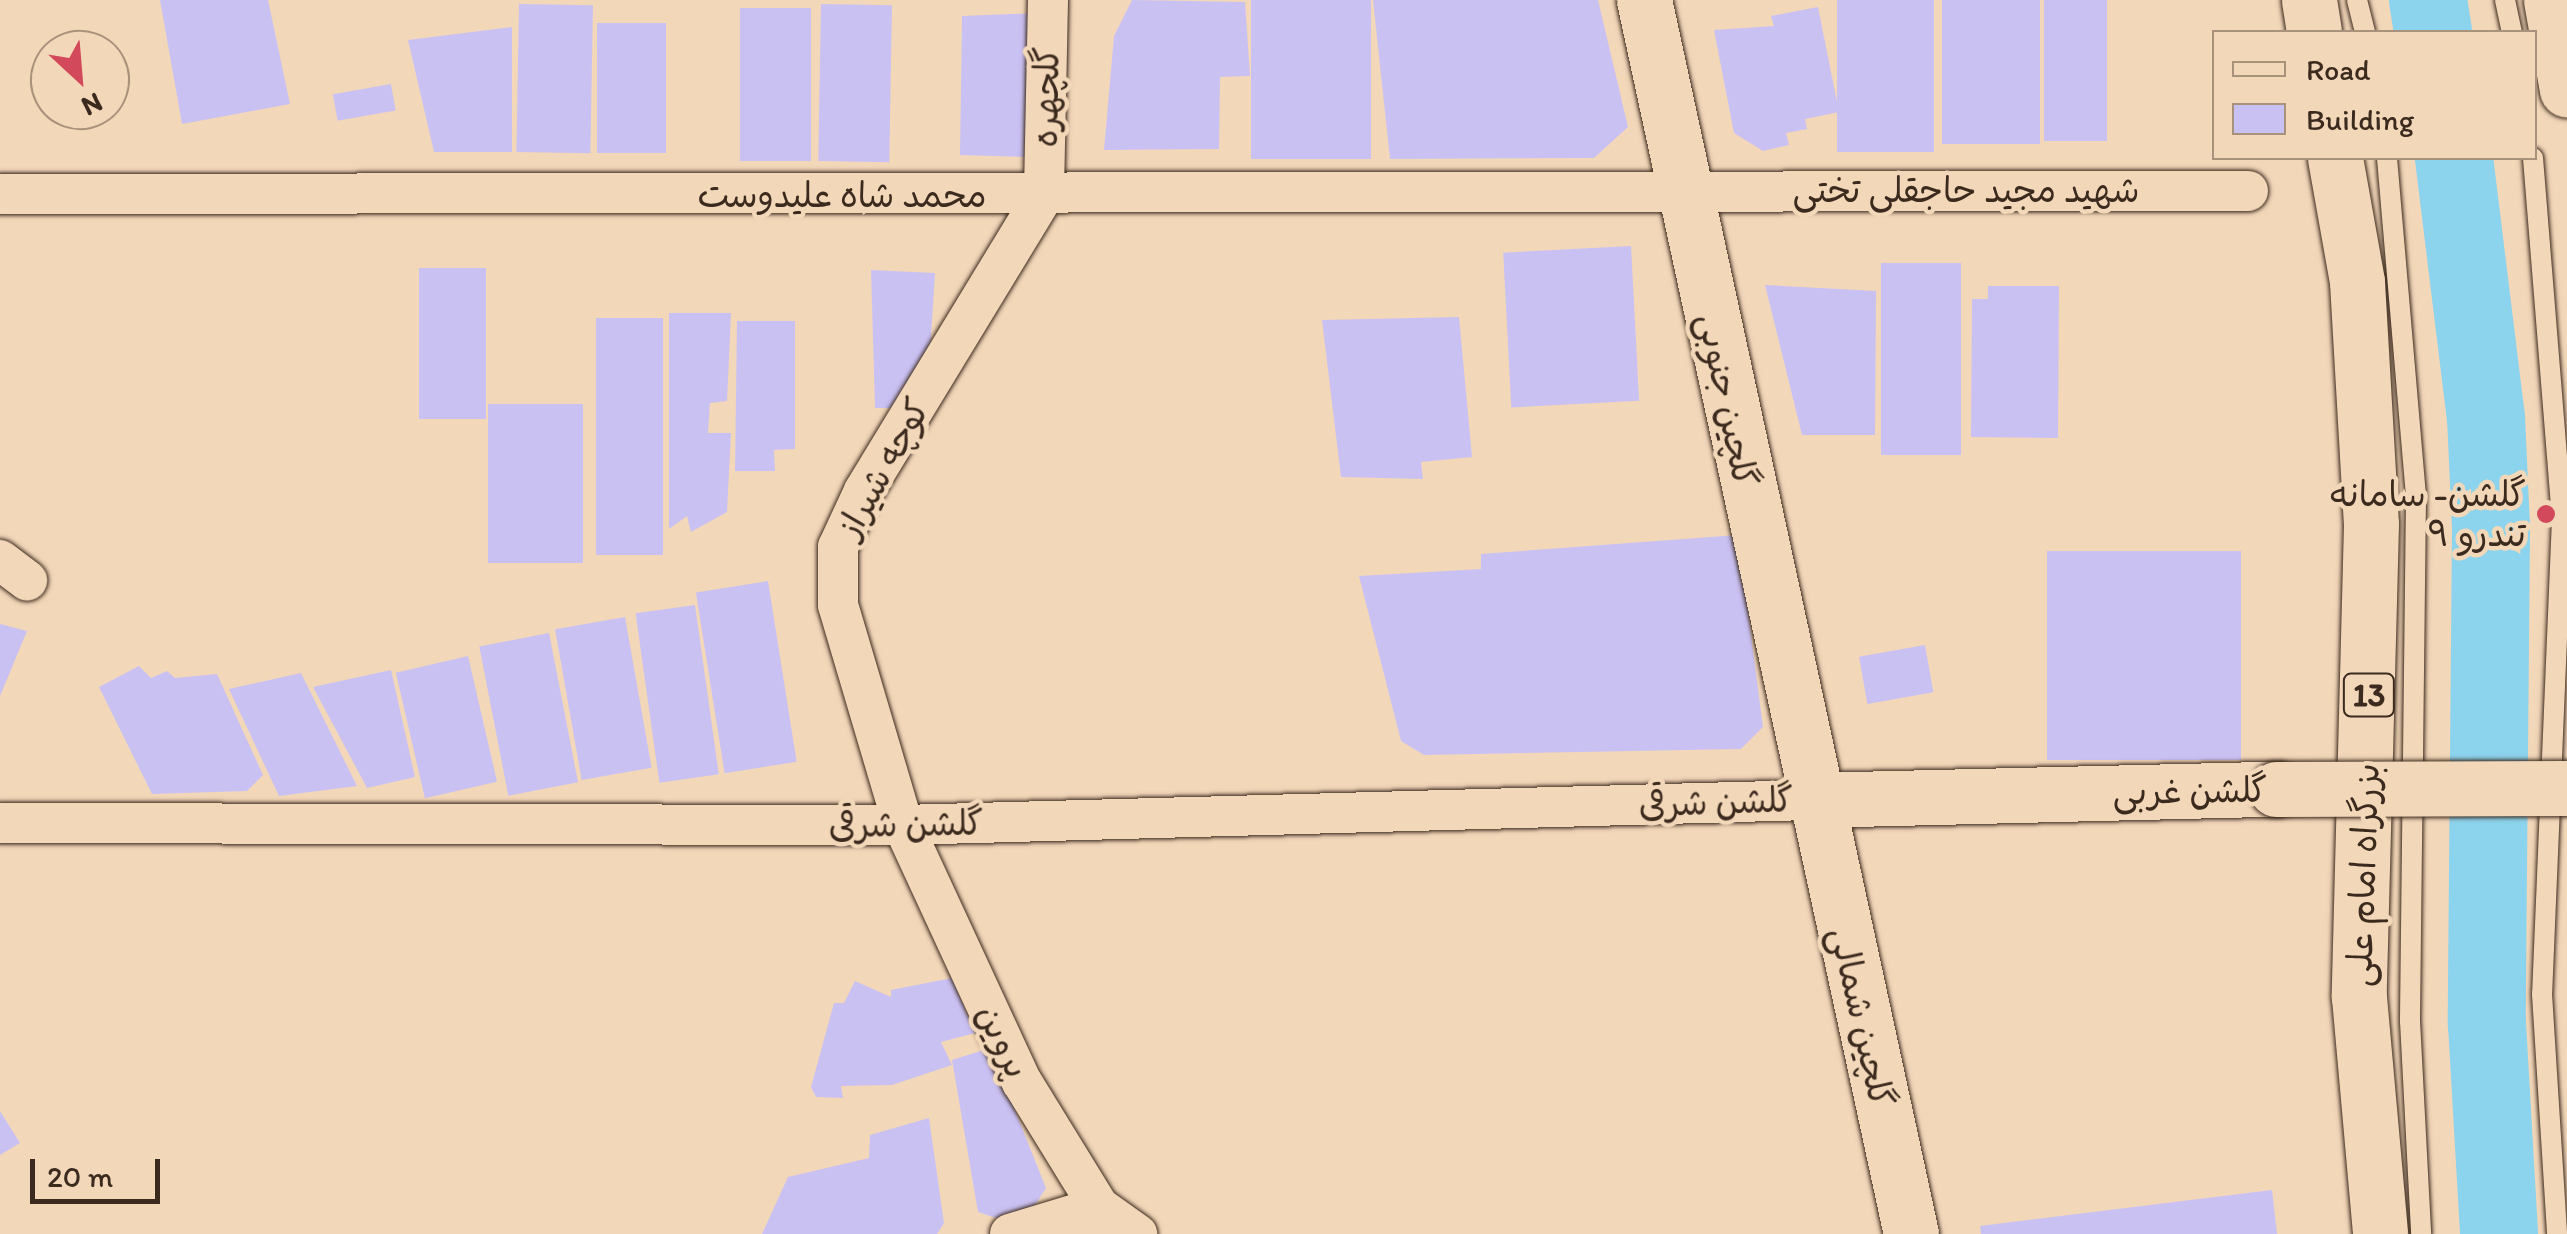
<!DOCTYPE html>
<html>
<head>
<meta charset="utf-8">
<style>
  body { margin:0 }
  #map { position:relative; width:2567px; height:1234px; overflow:hidden; background:#f3d7b9; font-family:Itim,"Playpen Sans Arabic",sans-serif }
  div>[style] { position:absolute }
  .river>* { height:78px; margin:-39px; padding:0 39px; transform-origin:39px; border-radius:39px; background:#8cd3ed }
  .building>* { inset:0; background:#cac1f3; transform-origin:0 0 }
  .roads { filter:drop-shadow(0 0 2px #3b2a1e) drop-shadow(0 0 2px #3b2a1e) }
  .service>* { height:20px; margin:-10px; padding:0 10px; transform-origin:10px; border-radius:10px; background:#f3d7b9 }
  .minor>* { height:40px; margin:-20px; padding:0 20px; transform-origin:20px; border-radius:20px; background:#f3d7b9 }
  .secondary>* { height:55px; margin:-27.5px; padding:0 27.5px; transform-origin:27.5px; border-radius:27.5px; background:#f3d7b9 }
  .trunk>* { height:55px; margin:-27.5px; padding:0 27.5px; transform-origin:27.5px; border-radius:27.5px; background:#f3d7b9 }
  .bridges { filter:drop-shadow(0 0 2px #3b2a1e) drop-shadow(0 0 2px #3b2a1e) }
  .secondary-bridge>* { height:55px; margin:-27.5px; padding:0 27.5px; transform-origin:27.5px; border-radius:27.5px; background:#f3d7b9 }
  .dots>* { width:28px; height:28px; translate:-50% -50%; box-sizing:border-box; border:5px solid #f3d7b9; border-radius:50% }
  span { translate:-50% -50%; white-space:nowrap; text-align:center; line-height:1.15; -webkit-text-stroke:9px #f3d7b9; paint-order:stroke }
  .shield-label span { padding:2px 8px; background:#f3d7b9; border:2px solid; border-radius:8px; -webkit-text-stroke-width:0 }
  .shield-label { font-size:32px; color:#3b2a1e; font-weight:700 }
  .street-label { font-size:35px; color:#3b2a1e }
  .poi-label { font-size:35px; color:#3b2a1e }
  .right { translate:-100% -50%; text-align:right }
  .legend { position:absolute; left:2212px; top:30px; width:325px; height:130px; box-sizing:border-box; background:#f3d7b9; border:2px solid #a9927b; margin:0; padding:12px 18px; list-style:none; font-size:30px; color:#3b2a1e }
  .legend li { display:flex; align-items:center; gap:20px; height:50px }
  .legend b { width:50px; border:2px solid #a9927b }
  .north { position:absolute; left:30px; top:30px; width:100px; height:100px; box-sizing:border-box; background:#f3d7b9; border:2px solid #a9927b; border-radius:50%; rotate:154deg; font-size:28px; font-weight:700; line-height:40px; text-align:center; color:#3b2a1e }
  .north::after { content:''; display:block; margin:auto; width:35px; height:45px; background:#d1495b; clip-path:polygon(50% 0,100% 100%,50% 72%,0 100%) }
  .scale { position:absolute; left:30px; top:1159px; width:130px; height:45px; box-sizing:border-box; border:5px solid #3b2a1e; border-top:0; padding-left:12px; font-size:30px; line-height:35px; white-space:nowrap; color:#3b2a1e; -webkit-text-stroke:8px #f3d7b9; paint-order:stroke }
</style>
</head>
<body>
<div id="map">
  <div class="river">
    <div style="left:2428px;top:0;width:32px;rotate:81deg"></div>
    <div style="left:2454px;top:158px;width:261px;rotate:83deg"></div>
    <div style="left:2486px;top:417px;width:110px;rotate:87.4deg"></div>
    <div style="left:2491px;top:527px;width:497px;rotate:90.5deg"></div>
    <div style="left:2487px;top:1024px;width:210px;rotate:86.7deg"></div>
  </div>
  <div class="building">
    <div style="clip-path:polygon(160px 0,268px 0,290px 104px,182px 124px)"></div>
    <div style="clip-path:polygon(1132px 0,1245px 2px,1250px 76px,1220px 77px,1219px 149px,1104px 150px,1114px 36px)"></div>
    <div style="left:1251px;top:0;width:120px;height:159px"></div>
    <div style="clip-path:polygon(1373px 0,1598px 0,1628px 127px,1594px 158px,1390px 159px)"></div>
    <div style="left:1837px;top:0;width:97px;height:152px"></div>
    <div style="left:1942px;top:0;width:98px;height:144px"></div>
    <div style="left:2044px;top:0;width:63px;height:141px"></div>
    <div style="left:519px;top:4px;width:74px;height:148px;rotate:1deg"></div>
    <div style="left:821px;top:4px;width:71px;height:157px;rotate:1deg"></div>
    <div style="clip-path:polygon(1818px 7px,1839px 112px,1805px 119px,1807px 129px,1786px 133px,1789px 145px,1763px 151px,1734px 133px,1714px 30px,1774px 26px,1771px 16px)"></div>
    <div style="left:811px;top:8px;width:153px;height:71px;rotate:90deg"></div>
    <div style="clip-path:polygon(1040px 13px,1041px 142px,1025px 157px,960px 155px,962px 16px)"></div>
    <div style="left:666px;top:23px;width:130px;height:69px;rotate:90deg"></div>
    <div style="clip-path:polygon(512px 27px,512px 152px,434px 152px,408px 40px)"></div>
    <div style="left:391px;top:84px;width:27px;height:59px;rotate:80deg"></div>
    <div style="left:1631px;top:246px;width:155px;height:128px;rotate:87deg"></div>
    <div style="left:1961px;top:263px;width:192px;height:80px;rotate:90deg"></div>
    <div style="left:419px;top:268px;width:67px;height:151px"></div>
    <div style="clip-path:polygon(871px 270px,935px 273px,929px 368px,903px 408px,875px 408px)"></div>
    <div style="clip-path:polygon(1765px 285px,1876px 291px,1875px 435px,1802px 435px)"></div>
    <div style="clip-path:polygon(1988px 286px,2059px 286px,2058px 438px,1971px 437px,1972px 299px,1988px 299px)"></div>
    <div style="clip-path:polygon(669px 313px,731px 313px,727px 401px,710px 403px,708px 433px,731px 433px,727px 512px,691px 532px,687px 516px,669px 529px)"></div>
    <div style="clip-path:polygon(1459px 317px,1472px 457px,1421px 462px,1423px 479px,1341px 477px,1322px 320px)"></div>
    <div style="left:596px;top:318px;width:67px;height:237px"></div>
    <div style="clip-path:polygon(737px 321px,795px 321px,795px 449px,774px 450px,775px 471px,735px 471px)"></div>
    <div style="left:488px;top:404px;width:95px;height:159px"></div>
    <div style="clip-path:polygon(1738px 535px,1763px 727px,1741px 749px,1424px 755px,1401px 741px,1359px 576px,1481px 569px,1481px 554px)"></div>
    <div style="left:2047px;top:551px;width:194px;height:209px"></div>
    <div style="left:768px;top:581px;width:183px;height:73px;rotate:81deg"></div>
    <div style="left:695px;top:605px;width:171px;height:60px;rotate:82deg"></div>
    <div style="left:625px;top:617px;width:153px;height:71px;rotate:80deg"></div>
    <div style="clip-path:polygon(0 624px,27px 631px,0 696px)"></div>
    <div style="left:549px;top:633px;width:152px;height:71px;rotate:79deg"></div>
    <div style="left:1925px;top:645px;width:48px;height:67px;rotate:80deg"></div>
    <div style="left:468px;top:656px;width:129px;height:74px;rotate:77deg"></div>
    <div style="clip-path:polygon(139px 666px,151px 678px,167px 671px,175px 678px,217px 674px,263px 775px,247px 791px,152px 794px,99px 687px)"></div>
    <div style="clip-path:polygon(391px 670px,415px 777px,367px 788px,313px 687px)"></div>
    <div style="clip-path:polygon(301px 673px,357px 786px,279px 796px,229px 689px)"></div>
    <div style="clip-path:polygon(952px 978px,975px 1033px,941px 1042px,952px 1065px,892px 1085px,841px 1086px,843px 1098px,816px 1097px,811px 1087px,834px 1003px,844px 1003px,855px 981px,891px 997px,891px 990px)"></div>
    <div style="clip-path:polygon(990px 1048px,1046px 1188px,1032px 1210px,996px 1218px,978px 1212px,952px 1060px)"></div>
    <div style="clip-path:polygon(0 1111px,20px 1143px,0 1155px)"></div>
    <div style="clip-path:polygon(929px 1118px,944px 1223px,937px 1234px,762px 1234px,788px 1177px,869px 1158px,870px 1135px)"></div>
    <div style="clip-path:polygon(2272px 1190px,2277px 1234px,1981px 1234px,1980px 1226px)"></div>
  </div>
  <div class="roads">
    <div class="service">
      <div style="left:2357px;top:0;width:33px;rotate:76deg"></div>
      <div style="left:2505px;top:0;width:33px;rotate:78deg"></div>
      <div style="left:2387px;top:158px;width:340px;rotate:85.1deg"></div>
      <div style="left:2416px;top:497px;width:524px;rotate:90.66deg"></div>
      <div style="left:2410px;top:1021px;width:213px;rotate:87deg"></div>
      <div style="left:2533px;top:158px;width:362px;rotate:85.4deg"></div>
      <div style="left:2562px;top:519px;width:475px;rotate:92.4deg"></div>
      <div style="left:2542px;top:994px;width:240px;rotate:86.4deg"></div>
    </div>
    <div class="minor">
      <div style="left:1048px;top:0;width:195px;rotate:91.2deg"></div>
      <div style="left:1044px;top:195px;width:346px;rotate:121.3deg"></div>
      <div style="left:864px;top:491px;width:62px;rotate:114.9deg"></div>
      <div style="left:838px;top:547px;width:58px;rotate:90deg"></div>
      <div style="left:838px;top:605px;width:229px;rotate:73.5deg"></div>
      <div style="left:903px;top:825px;width:283px;rotate:65.2deg"></div>
      <div style="left:1022px;top:1082px;width:147px;rotate:58.4deg"></div>
      <div style="left:1099px;top:1207px;width:47px;rotate:35.4deg"></div>
      <div style="left:0;top:194px;width:2248px;rotate:-0.08deg"></div>
      <div style="left:0;top:560px;width:34px;rotate:37deg"></div>
      <div style="left:0;top:823px;width:903px;rotate:0.13deg"></div>
      <div style="left:903px;top:825px;width:909px;rotate:-1.58deg"></div>
      <div style="left:1010px;top:1234px;width:93px;rotate:-16.9deg"></div>
      <div style="left:1099px;top:1207px;width:22px;rotate:98deg"></div>
    </div>
    <div class="secondary">
      <div style="left:1644px;top:0;width:1263px;rotate:77.79deg"></div>
      <div style="left:1812px;top:800px;width:464px;rotate:-1.4deg"></div>
    </div>
    <div class="trunk">
      <div style="left:2309px;top:0;width:32px;rotate:81deg"></div>
      <div style="left:2551px;top:0;width:91px;rotate:79.9deg"></div>
      <div style="left:2335px;top:158px;width:126px;rotate:79.9deg"></div>
      <div style="left:2357px;top:282px;width:242px;rotate:86.7deg"></div>
      <div style="left:2371px;top:524px;width:473px;rotate:91.5deg"></div>
      <div style="left:2359px;top:997px;width:238px;rotate:84.9deg"></div>
    </div>
  </div>
  <div class="bridges">
    <div class="secondary-bridge">
      <div style="left:2276px;top:789px;width:291px;rotate:-0.2deg"></div>
    </div>
  </div>
  <div class="dots">
    <div style="left:2546px;top:514px;background:#d1495b"></div>
  </div>
  <div class="shield-label">
    <span style="left:2369px;top:695px">13</span>
  </div>
  <div class="street-label">
    <span style="left:1046px;top:97px;rotate:-89deg">گلچهره</span>
    <span style="left:1966px;top:190px">شهید مجید حاجقلی تختی</span>
    <span style="left:842px;top:195px">محمد شاه علیدوست</span>
    <span style="left:1728px;top:400px;rotate:78deg">گلچین جنوبی</span>
    <span style="left:883px;top:468px;rotate:-61deg">کوچه شیراز</span>
    <span style="left:2190px;top:791px;rotate:-1deg">گلشن غربی</span>
    <span style="left:1716px;top:802px;rotate:-2deg">گلشن شرقی</span>
    <span style="left:906px;top:824px;rotate:-1deg">گلشن شرقی</span>
    <span style="left:2363px;top:875px;rotate:-88deg">بزرگراه امام علی</span>
    <span style="left:1862px;top:1017px;rotate:77deg">گلچین شمالی</span>
    <span style="left:1003px;top:1041px;rotate:64deg">پروین</span>
  </div>
  <div class="poi-label">
    <span class="right" style="left:2526px;top:514px">گلشن- سامانه<br>۹ تندرو</span>
  </div>
  <ul class="legend">
  <li><b style="height:12px;background:#f3d7b9"></b>Road</li>
  <li><b style="height:28px;background:#cac1f3"></b>Building</li>
  </ul>
  <div class="north">N</div>
  <div class="scale">20 m</div>
</div>
</body>
</html>
